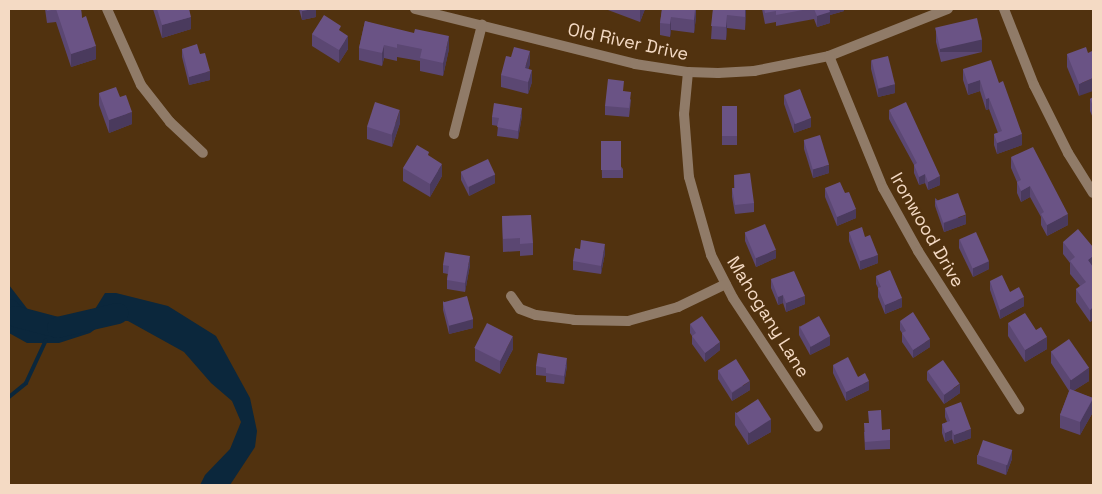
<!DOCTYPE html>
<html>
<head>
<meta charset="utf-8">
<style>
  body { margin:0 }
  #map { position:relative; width:1102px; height:494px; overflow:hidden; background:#51320f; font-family:"Space Grotesk",sans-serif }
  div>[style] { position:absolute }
  .water>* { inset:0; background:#0b273c }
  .stream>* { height:4px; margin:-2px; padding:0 2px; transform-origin:2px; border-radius:2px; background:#0b273c }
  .river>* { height:21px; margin:-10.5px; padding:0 10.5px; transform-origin:10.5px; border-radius:10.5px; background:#0b273c }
  .minor>* { height:10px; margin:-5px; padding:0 5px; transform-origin:5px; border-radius:5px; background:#907b68 }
  .wall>* { inset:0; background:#5b4772; transform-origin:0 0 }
  .shaded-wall>* { inset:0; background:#4a3a5d; transform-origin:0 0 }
  .building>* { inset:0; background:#6a5385; transform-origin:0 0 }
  span { translate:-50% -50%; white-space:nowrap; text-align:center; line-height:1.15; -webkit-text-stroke:4px #51320f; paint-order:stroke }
  .street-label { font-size:18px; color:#f4dac4 }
  .frame { position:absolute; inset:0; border:10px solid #f4dac4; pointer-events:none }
</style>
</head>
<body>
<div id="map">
  <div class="water">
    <div style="clip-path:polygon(9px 285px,29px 311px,37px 316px,87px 322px,105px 293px,116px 293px,168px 306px,216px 336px,250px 398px,257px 431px,255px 447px,230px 485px,200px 485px,205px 475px,230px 449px,241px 422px,232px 401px,211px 383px,184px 352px,128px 321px,108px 320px,90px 333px,59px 343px,27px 343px,9px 333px)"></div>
  </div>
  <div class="stream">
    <div style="left:9px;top:397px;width:22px;rotate:-39deg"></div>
    <div style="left:26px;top:383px;width:47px;rotate:-65.1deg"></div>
  </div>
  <div class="river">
    <div style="left:9px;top:309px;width:9px;rotate:49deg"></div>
    <div style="left:15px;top:316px;width:43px;rotate:14.7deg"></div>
    <div style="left:57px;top:327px;width:62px;rotate:-13.1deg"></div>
  </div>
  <div class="minor">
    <div style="left:107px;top:9px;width:83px;rotate:65.9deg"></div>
    <div style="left:141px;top:85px;width:47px;rotate:51.9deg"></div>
    <div style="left:170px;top:122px;width:45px;rotate:43.2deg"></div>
    <div style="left:415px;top:9px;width:227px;rotate:14deg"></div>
    <div style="left:635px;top:64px;width:54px;rotate:8.6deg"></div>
    <div style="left:688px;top:72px;width:30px;rotate:2deg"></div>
    <div style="left:718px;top:73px;width:36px;rotate:-3deg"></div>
    <div style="left:754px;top:71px;width:76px;rotate:-11.3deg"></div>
    <div style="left:829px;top:56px;width:128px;rotate:-21.6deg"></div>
    <div style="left:1004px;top:9px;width:82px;rotate:68.5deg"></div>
    <div style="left:1034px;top:85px;width:76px;rotate:63.4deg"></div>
    <div style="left:1068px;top:153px;width:47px;rotate:58deg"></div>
    <div style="left:829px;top:56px;width:143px;rotate:67.8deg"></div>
    <div style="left:883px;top:188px;width:72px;rotate:60.9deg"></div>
    <div style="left:918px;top:251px;width:188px;rotate:57.4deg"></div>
    <div style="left:688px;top:72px;width:42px;rotate:95.4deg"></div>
    <div style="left:684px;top:114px;width:63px;rotate:85.5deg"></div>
    <div style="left:689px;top:177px;width:81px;rotate:74.2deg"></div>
    <div style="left:711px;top:255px;width:48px;rotate:62.9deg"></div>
    <div style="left:733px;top:298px;width:154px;rotate:56.6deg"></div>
    <div style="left:454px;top:134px;width:113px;rotate:-75.6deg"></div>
    <div style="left:511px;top:296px;width:16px;rotate:55deg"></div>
    <div style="left:520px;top:309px;width:17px;rotate:21deg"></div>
    <div style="left:536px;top:315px;width:38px;rotate:7deg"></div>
    <div style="left:574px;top:320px;width:54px;rotate:1.1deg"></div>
    <div style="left:628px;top:321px;width:52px;rotate:-15.6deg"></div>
    <div style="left:678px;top:307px;width:53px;rotate:-25.6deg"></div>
  </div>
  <div class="wall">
    <div style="clip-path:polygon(45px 9px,81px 9px,82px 18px,96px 59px,71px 67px,56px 22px,47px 23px)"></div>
    <div style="clip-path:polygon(153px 9px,189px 9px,191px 29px,162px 38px)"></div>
    <div style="clip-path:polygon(299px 9px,316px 9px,316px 17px,302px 20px)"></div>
    <div style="clip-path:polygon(608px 9px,645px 9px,640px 22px,608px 10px)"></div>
    <div style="clip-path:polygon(662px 9px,696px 9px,696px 17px,694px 33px,671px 30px,670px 37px,660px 35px,660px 23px)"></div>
    <div style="clip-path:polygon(713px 9px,746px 9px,745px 30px,727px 28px,726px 40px,711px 39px)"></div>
    <div style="clip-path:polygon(762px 9px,844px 9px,844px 11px,830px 15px,830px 23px,817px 27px,814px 19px,776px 26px,776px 22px,765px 24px)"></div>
    <div style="clip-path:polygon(365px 21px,449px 49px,443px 76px,420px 71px,420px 61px,397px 57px,397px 61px,384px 58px,382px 66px,359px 60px,359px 48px)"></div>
    <div style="clip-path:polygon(936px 30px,982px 52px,941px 62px,936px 42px)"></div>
    <div style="clip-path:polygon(341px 32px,348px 49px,339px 63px,312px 46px,312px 34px)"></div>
    <div style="clip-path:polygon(182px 49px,200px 54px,210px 80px,189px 85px,182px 57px)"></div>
    <div style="clip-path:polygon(1088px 53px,1079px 96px,1067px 67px,1067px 54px)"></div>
    <div style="clip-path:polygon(871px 60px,895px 93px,878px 97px,871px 69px)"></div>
    <div style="clip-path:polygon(530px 64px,528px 69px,532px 82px,528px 94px,501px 87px,501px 75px)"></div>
    <div style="clip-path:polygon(963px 69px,999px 83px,1022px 145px,997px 154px,994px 145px,994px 134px,998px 133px,989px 109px,986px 110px,980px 91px,968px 95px,963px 80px)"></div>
    <div style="clip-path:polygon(624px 91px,631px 100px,629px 117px,605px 115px,605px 106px)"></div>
    <div style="clip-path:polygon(99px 93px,120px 97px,132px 124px,109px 133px,99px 105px)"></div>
    <div style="clip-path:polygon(784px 95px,811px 127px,794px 133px,784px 104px)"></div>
    <div style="clip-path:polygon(1093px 97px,1093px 118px,1090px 111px,1090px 99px)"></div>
    <div style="left:722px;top:106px;width:15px;height:39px"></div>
    <div style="clip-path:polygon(889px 110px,940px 185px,928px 190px,925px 183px,919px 185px,914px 173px,914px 165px,889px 119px)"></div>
    <div style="clip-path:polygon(522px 116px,518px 139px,497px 136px,498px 126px,492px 125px,492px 117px)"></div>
    <div style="clip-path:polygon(400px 123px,392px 147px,367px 139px,367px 127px)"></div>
    <div style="clip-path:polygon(804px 140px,829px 173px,813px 178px,804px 149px)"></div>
    <div style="clip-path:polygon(601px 141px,623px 169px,623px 178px,602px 178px)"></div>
    <div style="clip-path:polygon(429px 157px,442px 176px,430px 197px,403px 181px,403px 168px)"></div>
    <div style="clip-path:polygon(1011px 157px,1068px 225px,1047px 236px,1041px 225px,1041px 217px,1030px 197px,1021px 202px,1017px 193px,1017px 182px,1011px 168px)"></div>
    <div style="clip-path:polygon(461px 172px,495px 183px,469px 196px,461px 180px)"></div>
    <div style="clip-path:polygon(734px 175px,754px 203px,754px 212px,735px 214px,732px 197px,732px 188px,734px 188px)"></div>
    <div style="clip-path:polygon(825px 188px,845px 193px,856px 218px,837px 226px,825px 197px)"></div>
    <div style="clip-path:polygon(935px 198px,966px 224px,944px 232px,935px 206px)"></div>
    <div style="clip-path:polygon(502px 216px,533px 243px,533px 255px,520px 256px,520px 251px,503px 252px)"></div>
    <div style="clip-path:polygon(745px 232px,776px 258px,756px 267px,745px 241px)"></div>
    <div style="clip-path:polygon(849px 232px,865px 237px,878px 263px,860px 270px,849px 241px)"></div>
    <div style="clip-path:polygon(959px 239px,989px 269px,973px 277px,959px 248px)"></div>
    <div style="clip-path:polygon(1063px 242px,1093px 247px,1093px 320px,1090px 322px,1076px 302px,1076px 289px,1080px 286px,1070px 274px,1070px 263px,1063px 254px)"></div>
    <div style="clip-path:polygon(605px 253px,601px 274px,573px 270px,573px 261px)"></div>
    <div style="clip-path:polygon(443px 265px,470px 265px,465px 292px,447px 289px,447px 280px,448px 274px,443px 273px)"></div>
    <div style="clip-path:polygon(876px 276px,902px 307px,885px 314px,878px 297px,878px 288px,876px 284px)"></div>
    <div style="clip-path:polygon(771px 279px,805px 304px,786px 312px,783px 303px,778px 305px,771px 288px)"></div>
    <div style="clip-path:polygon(990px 281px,1010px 292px,1024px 306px,1000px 319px,990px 290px)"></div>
    <div style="clip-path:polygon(443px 301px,473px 328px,449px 334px,443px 310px)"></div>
    <div style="clip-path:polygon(900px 321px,930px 347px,913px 358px,902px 342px,902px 333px,900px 330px)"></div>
    <div style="clip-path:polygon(1008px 323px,1047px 349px,1025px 362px,1008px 336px)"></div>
    <div style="clip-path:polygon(690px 324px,720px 350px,705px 362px,692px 344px,692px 336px,690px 333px)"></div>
    <div style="clip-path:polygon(799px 326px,830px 345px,810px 355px,799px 335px)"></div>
    <div style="clip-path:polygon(475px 348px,513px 349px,500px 374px,475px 361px)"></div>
    <div style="clip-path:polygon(1051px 351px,1089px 381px,1073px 391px,1093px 398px,1093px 412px,1080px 435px,1060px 428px,1060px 415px,1069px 391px,1051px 363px)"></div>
    <div style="clip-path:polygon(833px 365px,858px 377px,869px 390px,846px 401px,833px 373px)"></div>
    <div style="clip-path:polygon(536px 366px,567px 366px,564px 384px,546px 382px,546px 376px,536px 375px)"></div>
    <div style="clip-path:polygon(718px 370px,750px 390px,732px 401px,718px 379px)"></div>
    <div style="clip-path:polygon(927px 371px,960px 393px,944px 404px,927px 380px)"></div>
    <div style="clip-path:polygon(945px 408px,971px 438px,954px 444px,952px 439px,945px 442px,942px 433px,942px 424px,947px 422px,945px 417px)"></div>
    <div style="clip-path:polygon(735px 412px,771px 432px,748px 445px,735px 425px)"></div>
    <div style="clip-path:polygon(882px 430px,890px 440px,890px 449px,865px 450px,864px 432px)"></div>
    <div style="clip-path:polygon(977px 455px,1012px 459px,1006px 475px,977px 464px)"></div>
  </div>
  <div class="shaded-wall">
    <div style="clip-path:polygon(313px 9px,316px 9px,316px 17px,302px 20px,302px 11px)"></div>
    <div style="clip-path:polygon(640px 9px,645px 9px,640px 22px)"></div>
    <div style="clip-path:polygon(695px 9px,696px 17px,694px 33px,694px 20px)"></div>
    <div style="clip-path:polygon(745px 9px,746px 9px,745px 30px)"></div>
    <div style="clip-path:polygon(828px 9px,844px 9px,844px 11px,830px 15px,830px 23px,817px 27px,817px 16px)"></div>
    <div style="clip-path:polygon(727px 15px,727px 28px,726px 40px,726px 27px)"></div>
    <div style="clip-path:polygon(191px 17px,191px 29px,162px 38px,162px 25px)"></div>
    <div style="clip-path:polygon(671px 17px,671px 30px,670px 37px,670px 24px)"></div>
    <div style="clip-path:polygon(348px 36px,348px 49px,339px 63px,339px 50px)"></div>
    <div style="clip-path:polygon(449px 36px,449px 49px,443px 76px,443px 63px)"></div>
    <div style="left:982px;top:39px;width:13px;height:42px;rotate:90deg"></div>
    <div style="clip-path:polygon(384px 45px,384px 58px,382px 66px,382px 53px)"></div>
    <div style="clip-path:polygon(96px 46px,96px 59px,71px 67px,71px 54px)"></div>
    <div style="clip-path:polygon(530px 51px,530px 64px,525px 81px,525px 68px)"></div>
    <div style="clip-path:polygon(532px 70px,532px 82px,528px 94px,528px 82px)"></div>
    <div style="clip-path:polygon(210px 71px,210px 80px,189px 85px,189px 77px)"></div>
    <div style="clip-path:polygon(1093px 78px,1093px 91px,1079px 96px,1079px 84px)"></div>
    <div style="clip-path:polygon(980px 80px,980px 91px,968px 95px,968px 84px)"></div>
    <div style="clip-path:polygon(895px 84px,895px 93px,878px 97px,878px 89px)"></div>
    <div style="clip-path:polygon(989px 98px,989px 109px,986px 110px,986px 99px)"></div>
    <div style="clip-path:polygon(522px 108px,522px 116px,518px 139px,518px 131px)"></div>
    <div style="clip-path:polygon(400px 110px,400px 123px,392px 147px,392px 134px)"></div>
    <div style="clip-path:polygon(132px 112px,132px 124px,109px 133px,109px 120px)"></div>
    <div style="clip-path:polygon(811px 118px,811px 127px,794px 133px,794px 124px)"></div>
    <div style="clip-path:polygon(1022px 134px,1022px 145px,997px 154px,997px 143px)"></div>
    <div style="clip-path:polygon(442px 164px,442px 176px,430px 197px,430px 184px)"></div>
    <div style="clip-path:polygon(829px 165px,829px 173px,813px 178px,813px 169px)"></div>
    <div style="clip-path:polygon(495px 174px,495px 183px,469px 196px,469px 187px)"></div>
    <div style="clip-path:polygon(925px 174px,925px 183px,919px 185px,919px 177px)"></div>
    <div style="clip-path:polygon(940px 176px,940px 185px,928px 190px,928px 182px)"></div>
    <div style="clip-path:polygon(1030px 186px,1030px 197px,1021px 202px,1021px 191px)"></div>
    <div style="clip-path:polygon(856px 209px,856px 218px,837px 226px,837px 217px)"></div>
    <div style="clip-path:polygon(1068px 214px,1068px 225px,1047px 236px,1047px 225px)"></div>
    <div style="clip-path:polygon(966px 215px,966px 224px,944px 232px,944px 223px)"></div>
    <div style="clip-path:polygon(605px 244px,605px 253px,601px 274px,601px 266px)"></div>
    <div style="clip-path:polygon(776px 250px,776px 258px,756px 267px,756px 258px)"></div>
    <div style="clip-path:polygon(878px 255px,878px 263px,860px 270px,860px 261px)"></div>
    <div style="clip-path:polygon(470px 256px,470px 265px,465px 292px,465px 283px)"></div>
    <div style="clip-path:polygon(1093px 256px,1093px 269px,1088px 260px)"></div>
    <div style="clip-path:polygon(989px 261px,989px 269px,973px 277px,973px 268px)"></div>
    <div style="clip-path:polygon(783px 295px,783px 303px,778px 305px,778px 297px)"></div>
    <div style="clip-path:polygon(805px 296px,805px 304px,786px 312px,786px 303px)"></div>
    <div style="clip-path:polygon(1024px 297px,1024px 306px,1000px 319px,1000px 310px)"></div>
    <div style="clip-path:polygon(902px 298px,902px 307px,885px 314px,885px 305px)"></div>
    <div style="clip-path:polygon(1093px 307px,1093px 320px,1090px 322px,1090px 310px)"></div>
    <div style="clip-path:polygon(473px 319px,473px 328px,449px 334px,449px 325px)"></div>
    <div style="clip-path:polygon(513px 336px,513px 349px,500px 374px,500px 361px)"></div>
    <div style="clip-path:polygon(830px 336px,830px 345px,810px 355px,810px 347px)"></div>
    <div style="clip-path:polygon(1047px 337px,1047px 349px,1025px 362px,1025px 350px)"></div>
    <div style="clip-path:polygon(930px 339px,930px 347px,913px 358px,913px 350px)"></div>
    <div style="clip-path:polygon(720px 342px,720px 350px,705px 362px,705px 353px)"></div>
    <div style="clip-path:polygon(567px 358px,567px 366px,564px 384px,564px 376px)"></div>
    <div style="clip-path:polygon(1089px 368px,1089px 381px,1070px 393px,1070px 380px)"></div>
    <div style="clip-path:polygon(750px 381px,750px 390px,732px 401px,732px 393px)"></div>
    <div style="clip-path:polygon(869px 381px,869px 390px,846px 401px,846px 392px)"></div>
    <div style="clip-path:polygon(960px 384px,960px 393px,944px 404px,944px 395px)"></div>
    <div style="clip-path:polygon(1093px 399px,1093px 412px,1080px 435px,1080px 422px)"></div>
    <div style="clip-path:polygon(771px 419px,771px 432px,748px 445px,748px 433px)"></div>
    <div style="clip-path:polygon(971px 429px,971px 438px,954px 444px,954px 435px)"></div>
    <div style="clip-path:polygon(952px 430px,952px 439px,945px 442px,945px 433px)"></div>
    <div style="clip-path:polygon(1012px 450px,1012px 459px,1006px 475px,1006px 466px)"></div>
  </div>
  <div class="building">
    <div style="clip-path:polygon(47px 9px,81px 9px,82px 18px,86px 16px,96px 46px,71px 54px,56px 9px,47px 11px)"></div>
    <div style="clip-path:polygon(157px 9px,189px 9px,191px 17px,162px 25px)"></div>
    <div style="clip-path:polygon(301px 9px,313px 9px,302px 11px)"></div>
    <div style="clip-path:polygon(662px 9px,695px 9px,694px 20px,671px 17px,670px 24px,660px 23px)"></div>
    <div style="clip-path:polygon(713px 9px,745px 9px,745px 17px,727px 15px,726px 27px,711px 26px)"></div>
    <div style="clip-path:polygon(764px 9px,808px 9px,776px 15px,776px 11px,765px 13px)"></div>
    <div style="clip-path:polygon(814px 9px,829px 9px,830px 12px,817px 16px)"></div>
    <div style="clip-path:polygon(324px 15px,341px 26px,339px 30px,348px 36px,339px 50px,312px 34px)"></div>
    <div style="left:977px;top:18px;width:22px;height:43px;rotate:77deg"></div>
    <div style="clip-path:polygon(365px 21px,414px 33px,415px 29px,449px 36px,443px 63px,420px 58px,422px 49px,397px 44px,397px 48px,384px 45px,382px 53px,359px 48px)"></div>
    <div style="clip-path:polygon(197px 44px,200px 54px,205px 53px,210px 71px,189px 77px,182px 49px)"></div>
    <div style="clip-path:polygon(514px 47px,530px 51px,525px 68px,532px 70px,528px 82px,501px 75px,506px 56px,511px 57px)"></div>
    <div style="clip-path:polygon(1086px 47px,1088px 53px,1092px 51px,1093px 55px,1093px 78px,1079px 84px,1067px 54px)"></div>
    <div style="left:888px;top:56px;width:29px;height:17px;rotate:76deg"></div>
    <div style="clip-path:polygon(991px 60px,999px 83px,1003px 81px,1022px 134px,997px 143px,994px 134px,1002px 131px,989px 98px,986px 99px,980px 80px,968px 84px,963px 69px)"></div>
    <div style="clip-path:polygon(608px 79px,624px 81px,623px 91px,631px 92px,629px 108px,605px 106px)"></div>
    <div style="clip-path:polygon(116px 87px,120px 97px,126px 95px,132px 112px,109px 120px,99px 93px)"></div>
    <div style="left:800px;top:89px;width:31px;height:17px;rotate:69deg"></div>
    <div style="clip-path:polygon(1093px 97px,1093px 106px,1090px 99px)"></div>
    <div style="left:375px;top:102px;width:26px;height:26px;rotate:18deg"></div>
    <div style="clip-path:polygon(906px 102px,940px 176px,928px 182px,925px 174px,919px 177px,914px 165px,917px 163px,889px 110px)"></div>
    <div style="clip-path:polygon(494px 103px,522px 108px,518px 131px,497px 127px,499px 118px,492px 117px)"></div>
    <div style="left:722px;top:106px;width:15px;height:30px"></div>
    <div style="left:820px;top:135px;width:31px;height:17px;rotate:73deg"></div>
    <div style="left:601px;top:141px;width:20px;height:29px"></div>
    <div style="clip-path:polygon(417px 145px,429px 152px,428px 155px,442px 164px,430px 184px,403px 168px)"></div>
    <div style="clip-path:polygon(1033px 147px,1068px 214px,1047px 225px,1041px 214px,1044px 212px,1030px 186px,1021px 191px,1017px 182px,1021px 180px,1011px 157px)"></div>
    <div style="left:488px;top:159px;width:17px;height:30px;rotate:65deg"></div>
    <div style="clip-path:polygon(750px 173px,754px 203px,735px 205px,732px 188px,735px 188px,734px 175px)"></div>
    <div style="clip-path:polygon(840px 182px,845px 193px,849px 192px,856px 209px,837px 217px,825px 188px)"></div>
    <div style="left:958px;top:193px;width:23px;height:24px;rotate:70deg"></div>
    <div style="clip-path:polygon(531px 215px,533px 243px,520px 244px,520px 238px,503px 239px,502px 216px)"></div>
    <div style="left:765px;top:224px;width:28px;height:22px;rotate:67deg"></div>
    <div style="clip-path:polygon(862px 227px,865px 237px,870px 235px,878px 255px,860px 261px,849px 232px)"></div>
    <div style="clip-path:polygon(1078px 229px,1093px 247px,1093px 256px,1088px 260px,1093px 267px,1093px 307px,1090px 310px,1076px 289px,1086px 282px,1070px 261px,1075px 257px,1063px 242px)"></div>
    <div style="left:976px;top:232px;width:32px;height:18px;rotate:66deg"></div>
    <div style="clip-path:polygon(581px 240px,605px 244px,601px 266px,573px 261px,575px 248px,580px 249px)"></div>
    <div style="clip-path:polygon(445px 252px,470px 256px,465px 283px,447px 280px,449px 266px,443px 265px)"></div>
    <div style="clip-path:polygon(890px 270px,902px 298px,885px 305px,878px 288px,881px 287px,876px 276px)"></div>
    <div style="clip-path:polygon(794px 271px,805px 296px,786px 303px,783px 295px,778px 297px,771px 279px)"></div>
    <div style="clip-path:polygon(1002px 275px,1010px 292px,1019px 287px,1024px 297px,1000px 310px,990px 281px)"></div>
    <div style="left:467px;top:296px;width:24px;height:25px;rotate:75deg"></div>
    <div style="clip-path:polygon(913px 312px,930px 339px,913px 350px,902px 333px,906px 331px,900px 321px)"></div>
    <div style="clip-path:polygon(1025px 313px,1036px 330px,1041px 327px,1047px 337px,1025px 350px,1008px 323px)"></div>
    <div style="clip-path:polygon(702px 316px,720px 342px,705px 353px,692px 336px,696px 333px,690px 324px)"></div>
    <div style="left:819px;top:316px;width:23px;height:22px;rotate:61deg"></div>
    <div style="left:487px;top:323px;width:29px;height:28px;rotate:27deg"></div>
    <div style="left:1069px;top:339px;width:35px;height:22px;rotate:55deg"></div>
    <div style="clip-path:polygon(538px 353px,567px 358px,564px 376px,546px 373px,546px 368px,536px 366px)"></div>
    <div style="clip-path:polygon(848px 357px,858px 377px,865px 373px,869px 381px,846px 392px,833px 365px)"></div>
    <div style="left:736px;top:359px;width:26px;height:21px;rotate:58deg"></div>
    <div style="left:943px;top:360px;width:29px;height:19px;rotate:55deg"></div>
    <div style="clip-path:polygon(1070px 389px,1093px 398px,1080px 422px,1060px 415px)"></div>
    <div style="left:758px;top:399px;width:24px;height:26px;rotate:57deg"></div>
    <div style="clip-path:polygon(961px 402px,971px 429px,954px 435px,952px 430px,945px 433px,942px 424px,950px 421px,945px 408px)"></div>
    <div style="clip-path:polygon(881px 410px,882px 430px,890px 429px,890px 440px,865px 442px,864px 423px,869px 423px,868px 411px)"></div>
    <div style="left:983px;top:440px;width:31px;height:16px;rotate:19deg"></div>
  </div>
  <div class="street-label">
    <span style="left:628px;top:42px;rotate:12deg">Old River Drive</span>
    <span style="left:927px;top:230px;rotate:60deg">Ironwood Drive</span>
    <span style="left:768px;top:317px;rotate:58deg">Mahogany Lane</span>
  </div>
  <div class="frame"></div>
</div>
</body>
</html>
